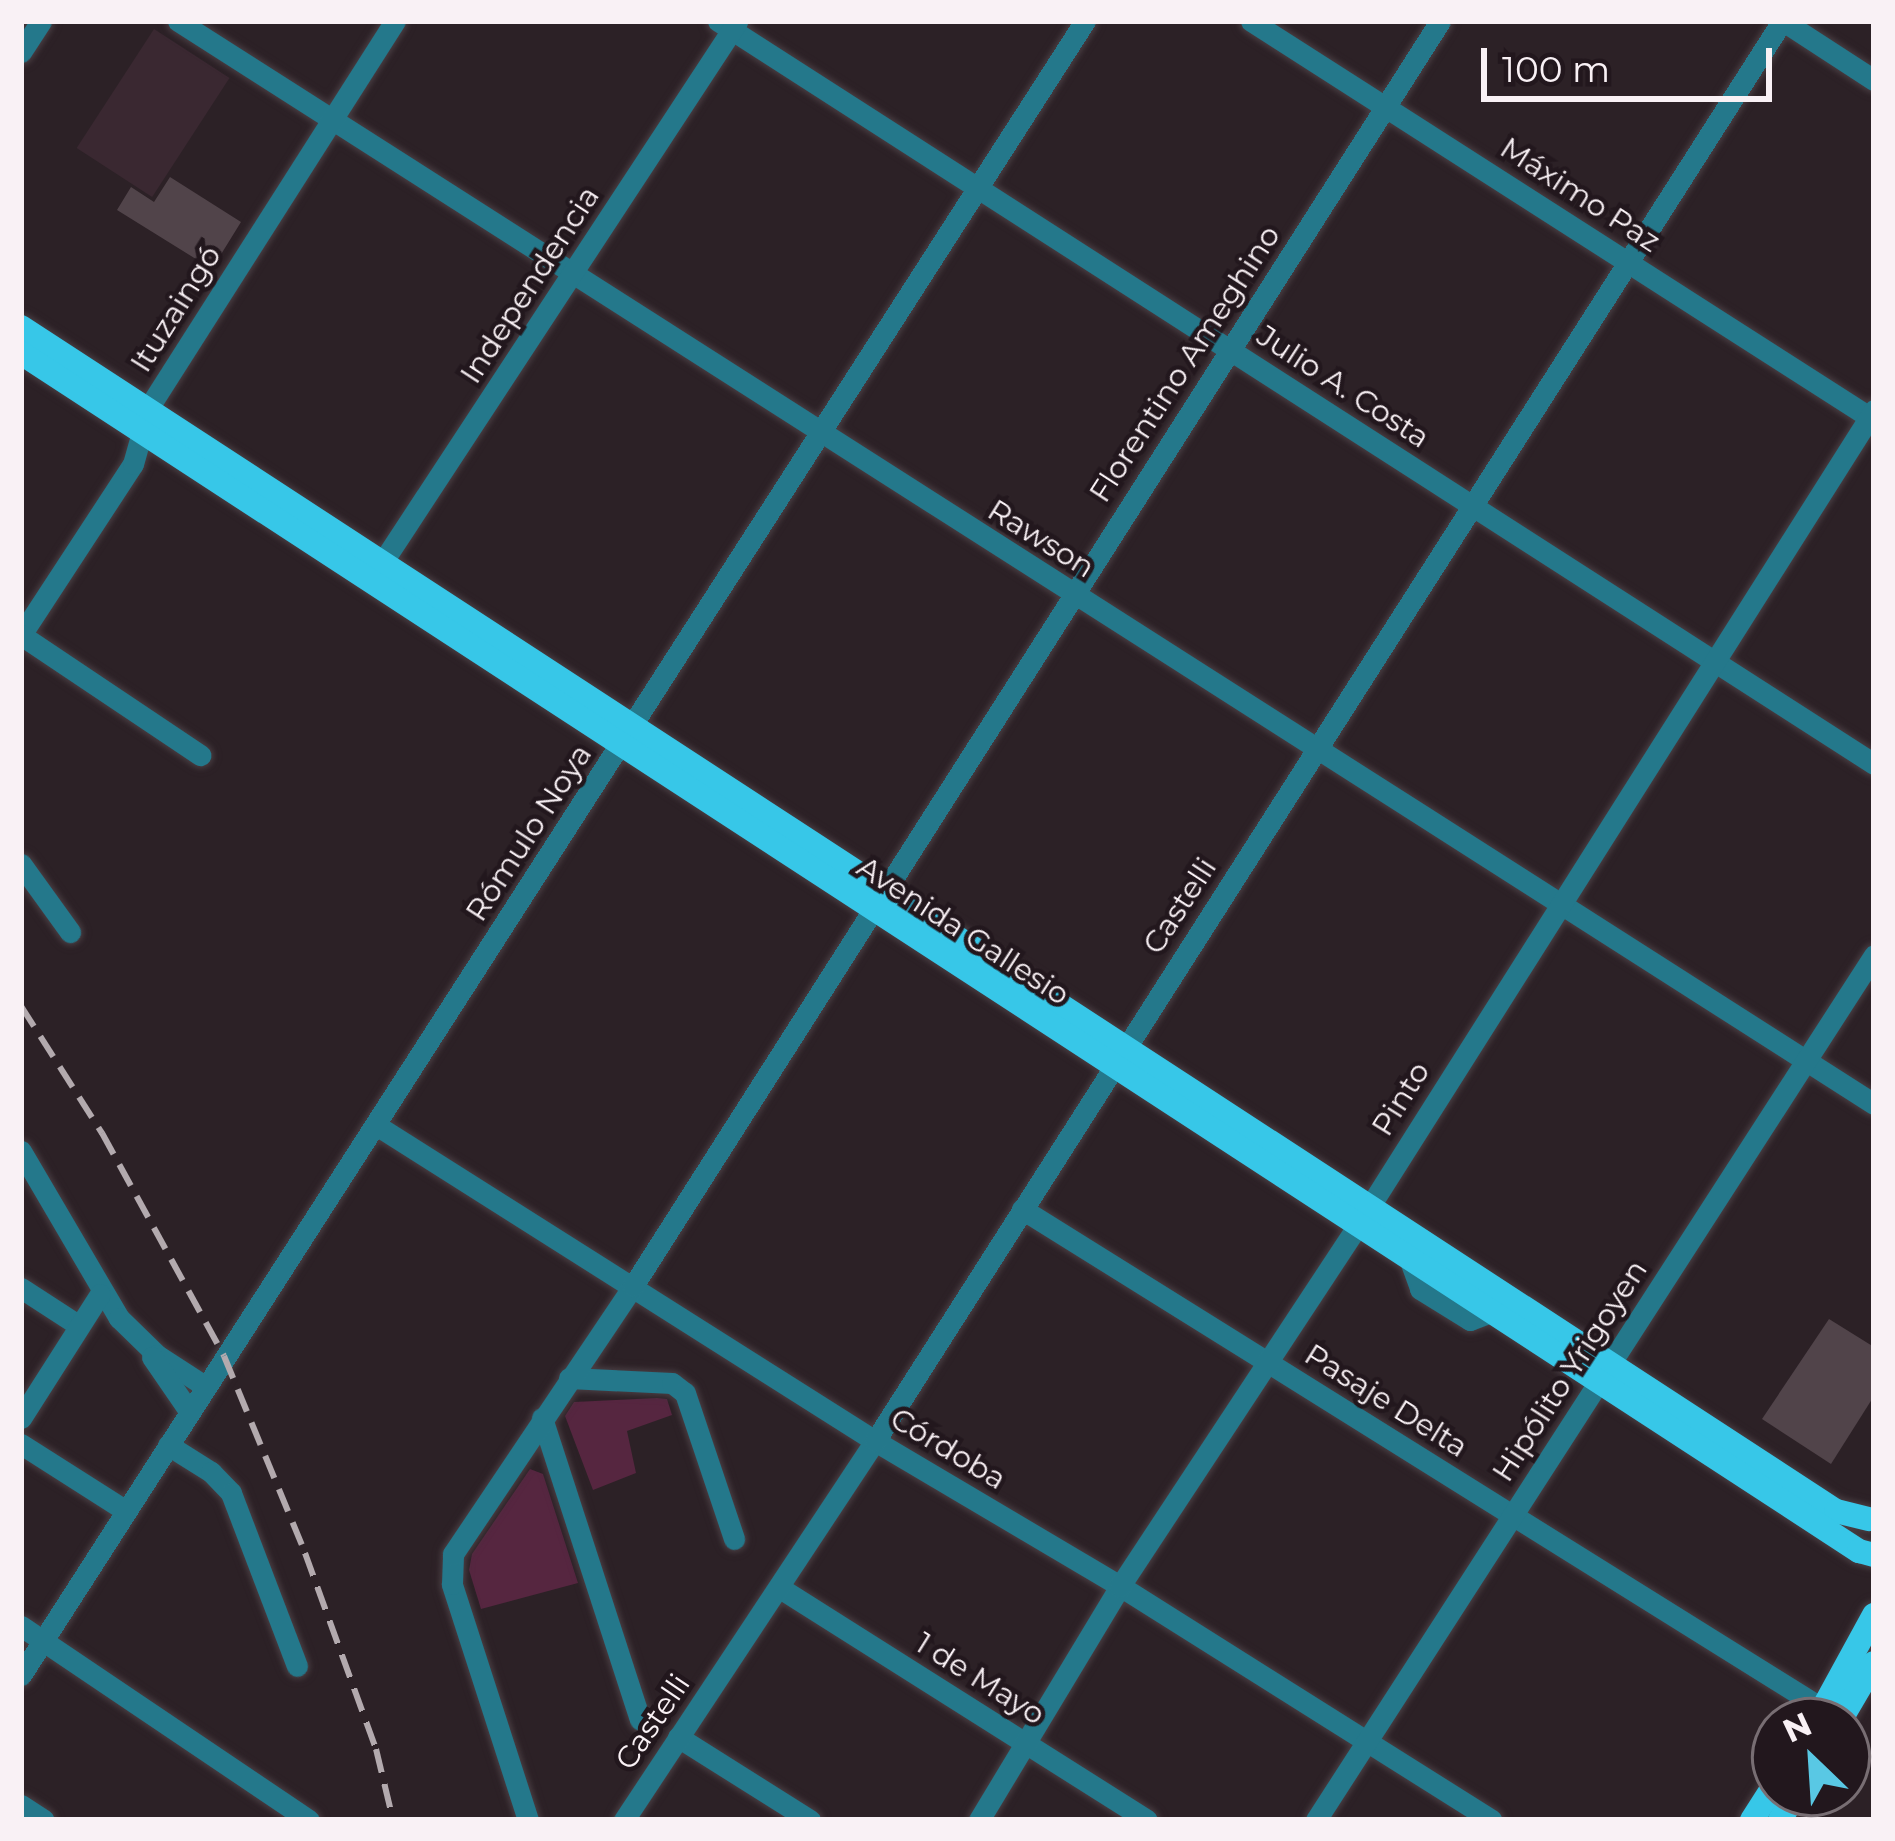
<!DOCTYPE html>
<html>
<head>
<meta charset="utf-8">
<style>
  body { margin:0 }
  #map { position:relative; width:1895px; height:1841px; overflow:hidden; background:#2c2126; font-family:Montserrat,sans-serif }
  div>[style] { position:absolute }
  .built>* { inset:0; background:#3a2831; transform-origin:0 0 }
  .green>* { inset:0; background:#562640 }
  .building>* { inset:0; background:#51444a }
  .roads { filter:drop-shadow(0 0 3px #493e43) drop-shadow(0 0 3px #493e43) }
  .minor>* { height:21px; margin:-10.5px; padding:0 10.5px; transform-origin:10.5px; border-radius:10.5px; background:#24788b }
  .major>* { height:24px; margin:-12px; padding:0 12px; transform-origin:12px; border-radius:12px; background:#37c7e8 }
  .rail>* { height:6px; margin-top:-3px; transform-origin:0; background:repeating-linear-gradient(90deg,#b3aaae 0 24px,transparent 0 36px) }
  span { translate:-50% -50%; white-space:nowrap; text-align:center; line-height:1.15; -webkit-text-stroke:9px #22171d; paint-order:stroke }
  .street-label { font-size:30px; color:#f9f1f5 }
  .frame { position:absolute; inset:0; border:24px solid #f9f1f5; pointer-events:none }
  .north { position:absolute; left:1751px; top:1697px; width:120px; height:120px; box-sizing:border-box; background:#22171d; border:3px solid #786e73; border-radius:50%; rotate:335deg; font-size:33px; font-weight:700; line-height:48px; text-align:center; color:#f9f1f5 }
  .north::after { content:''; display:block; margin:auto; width:42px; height:54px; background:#59c8e4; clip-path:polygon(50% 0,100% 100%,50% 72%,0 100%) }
  .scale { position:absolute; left:1481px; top:48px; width:291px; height:54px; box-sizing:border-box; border:6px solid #f9f1f5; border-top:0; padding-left:15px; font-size:36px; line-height:42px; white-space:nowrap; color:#f9f1f5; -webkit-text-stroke:9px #22171d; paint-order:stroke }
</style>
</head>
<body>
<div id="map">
  <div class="built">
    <div style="left:154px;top:29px;width:90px;height:142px;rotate:33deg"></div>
  </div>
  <div class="green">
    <div style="clip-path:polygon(657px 1398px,667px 1399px,672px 1415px,627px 1431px,636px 1473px,593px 1490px,565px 1416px,574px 1402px)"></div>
    <div style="clip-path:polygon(530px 1469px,543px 1474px,578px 1583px,481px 1609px,469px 1570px,472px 1554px)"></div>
  </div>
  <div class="building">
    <div style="clip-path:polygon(170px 177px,241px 222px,212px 269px,117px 210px,131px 187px,154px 202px)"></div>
    <div style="clip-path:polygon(1829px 1319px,1874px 1347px,1874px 1396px,1831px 1464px,1762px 1419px)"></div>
  </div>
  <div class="roads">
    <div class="minor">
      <div style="left:178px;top:21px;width:2012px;rotate:32.56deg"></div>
      <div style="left:718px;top:21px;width:1374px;rotate:32.73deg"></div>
      <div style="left:1251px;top:21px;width:740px;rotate:32.64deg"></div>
      <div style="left:1783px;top:21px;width:108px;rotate:33deg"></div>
      <div style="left:21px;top:52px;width:37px;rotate:-57deg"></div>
      <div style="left:376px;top:572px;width:658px;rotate:-56.72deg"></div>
      <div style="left:21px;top:635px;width:204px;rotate:-56.8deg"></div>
      <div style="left:133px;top:464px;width:59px;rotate:-74.3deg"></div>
      <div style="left:149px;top:407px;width:458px;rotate:-57.5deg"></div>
      <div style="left:21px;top:635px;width:216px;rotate:33.8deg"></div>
      <div style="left:21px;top:864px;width:84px;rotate:54.2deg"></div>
      <div style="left:376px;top:1125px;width:591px;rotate:32.34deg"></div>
      <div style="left:875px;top:1441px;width:285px;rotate:30.6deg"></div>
      <div style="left:1120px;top:1586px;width:439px;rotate:32.2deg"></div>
      <div style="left:21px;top:1151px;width:194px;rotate:59.6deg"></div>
      <div style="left:119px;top:1318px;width:53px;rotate:44.2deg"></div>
      <div style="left:157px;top:1355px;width:57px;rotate:32.9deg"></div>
      <div style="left:1022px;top:1209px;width:960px;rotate:31.97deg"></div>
      <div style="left:1409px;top:1258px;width:33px;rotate:70deg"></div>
      <div style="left:1420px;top:1289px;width:59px;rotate:31.8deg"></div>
      <div style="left:1470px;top:1320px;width:22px;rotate:-21deg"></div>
      <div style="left:21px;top:1288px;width:68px;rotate:33deg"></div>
      <div style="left:152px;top:1357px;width:65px;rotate:55.6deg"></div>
      <div style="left:569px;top:1378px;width:103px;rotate:2.8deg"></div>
      <div style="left:672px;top:1383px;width:16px;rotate:38deg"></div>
      <div style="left:685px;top:1393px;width:154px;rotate:71.4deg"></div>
      <div style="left:21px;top:1418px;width:147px;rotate:-57.5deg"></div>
      <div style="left:542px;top:1418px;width:317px;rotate:72deg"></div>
      <div style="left:21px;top:1444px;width:125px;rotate:32.5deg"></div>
      <div style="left:168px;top:1445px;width:51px;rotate:32.1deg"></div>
      <div style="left:211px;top:1472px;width:29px;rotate:46deg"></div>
      <div style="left:231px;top:1493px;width:185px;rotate:69.1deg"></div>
      <div style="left:780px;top:1588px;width:434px;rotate:32.3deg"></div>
      <div style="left:21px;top:1626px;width:347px;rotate:34deg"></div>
      <div style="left:21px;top:1675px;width:1967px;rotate:-57.25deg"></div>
      <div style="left:678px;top:1737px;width:156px;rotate:32.2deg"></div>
      <div style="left:21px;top:1805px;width:27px;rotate:33deg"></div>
      <div style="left:528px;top:1820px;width:248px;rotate:-107.9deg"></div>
      <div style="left:452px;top:1584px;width:30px;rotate:-88deg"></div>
      <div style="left:453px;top:1554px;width:323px;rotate:-56.1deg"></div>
      <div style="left:633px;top:1286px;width:1500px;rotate:-57.46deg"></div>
      <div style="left:624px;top:1820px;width:455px;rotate:-56.5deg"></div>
      <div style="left:875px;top:1441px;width:1685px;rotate:-57.43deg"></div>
      <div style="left:979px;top:1820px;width:273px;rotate:-58.9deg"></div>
      <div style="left:1120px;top:1586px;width:432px;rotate:-56.6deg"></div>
      <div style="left:1358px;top:1225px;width:965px;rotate:-57.66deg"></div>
      <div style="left:1316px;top:1820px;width:1029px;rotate:-57.17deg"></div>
    </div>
    <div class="major">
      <div style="left:21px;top:327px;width:2167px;rotate:33.12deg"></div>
      <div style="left:1836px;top:1511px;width:34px;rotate:14deg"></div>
      <div style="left:21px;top:353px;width:2194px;rotate:33.1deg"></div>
      <div style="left:1859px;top:1551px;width:16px;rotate:15deg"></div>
      <div style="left:1816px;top:1721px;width:121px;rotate:-61.3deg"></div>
      <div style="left:1840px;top:1721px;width:67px;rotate:-59.6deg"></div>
      <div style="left:1752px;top:1820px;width:43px;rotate:-57.4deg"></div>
      <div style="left:1780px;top:1820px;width:31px;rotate:-59deg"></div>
    </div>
  </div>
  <div class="rail">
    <div style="left:21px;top:1006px;width:151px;rotate:57.5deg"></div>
    <div style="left:102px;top:1133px;width:254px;rotate:61.3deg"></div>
    <div style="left:224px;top:1356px;width:213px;rotate:67.6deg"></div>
    <div style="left:305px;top:1553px;width:208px;rotate:70.1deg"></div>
    <div style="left:376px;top:1749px;width:73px;rotate:76.5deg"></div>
  </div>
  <div class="street-label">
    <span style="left:1580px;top:195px;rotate:33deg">Máximo Paz</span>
    <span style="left:530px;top:285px;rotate:-57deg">Independencia</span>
    <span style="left:176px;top:309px;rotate:-58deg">Ituzaingó</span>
    <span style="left:1185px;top:364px;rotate:-57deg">Florentino Ameghino</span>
    <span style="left:1343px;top:387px;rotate:33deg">Julio A. Costa</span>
    <span style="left:1041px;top:539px;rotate:32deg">Rawson</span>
    <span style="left:529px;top:833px;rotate:-57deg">Rómulo Noya</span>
    <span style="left:1180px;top:906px;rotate:-57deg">Castelli</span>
    <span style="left:963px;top:931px;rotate:33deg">Avenida Gallesio</span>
    <span style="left:1401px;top:1099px;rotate:-58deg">Pinto</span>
    <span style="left:1570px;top:1371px;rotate:-57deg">Hipólito Yrigoyen</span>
    <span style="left:1386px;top:1401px;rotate:32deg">Pasaje Delta</span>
    <span style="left:948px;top:1449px;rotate:31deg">Córdoba</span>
    <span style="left:980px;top:1679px;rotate:32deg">1 de Mayo</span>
    <span style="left:653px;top:1722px;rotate:-56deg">Castelli</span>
  </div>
  <div class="frame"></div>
  <div class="north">N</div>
  <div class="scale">100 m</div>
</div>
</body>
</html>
